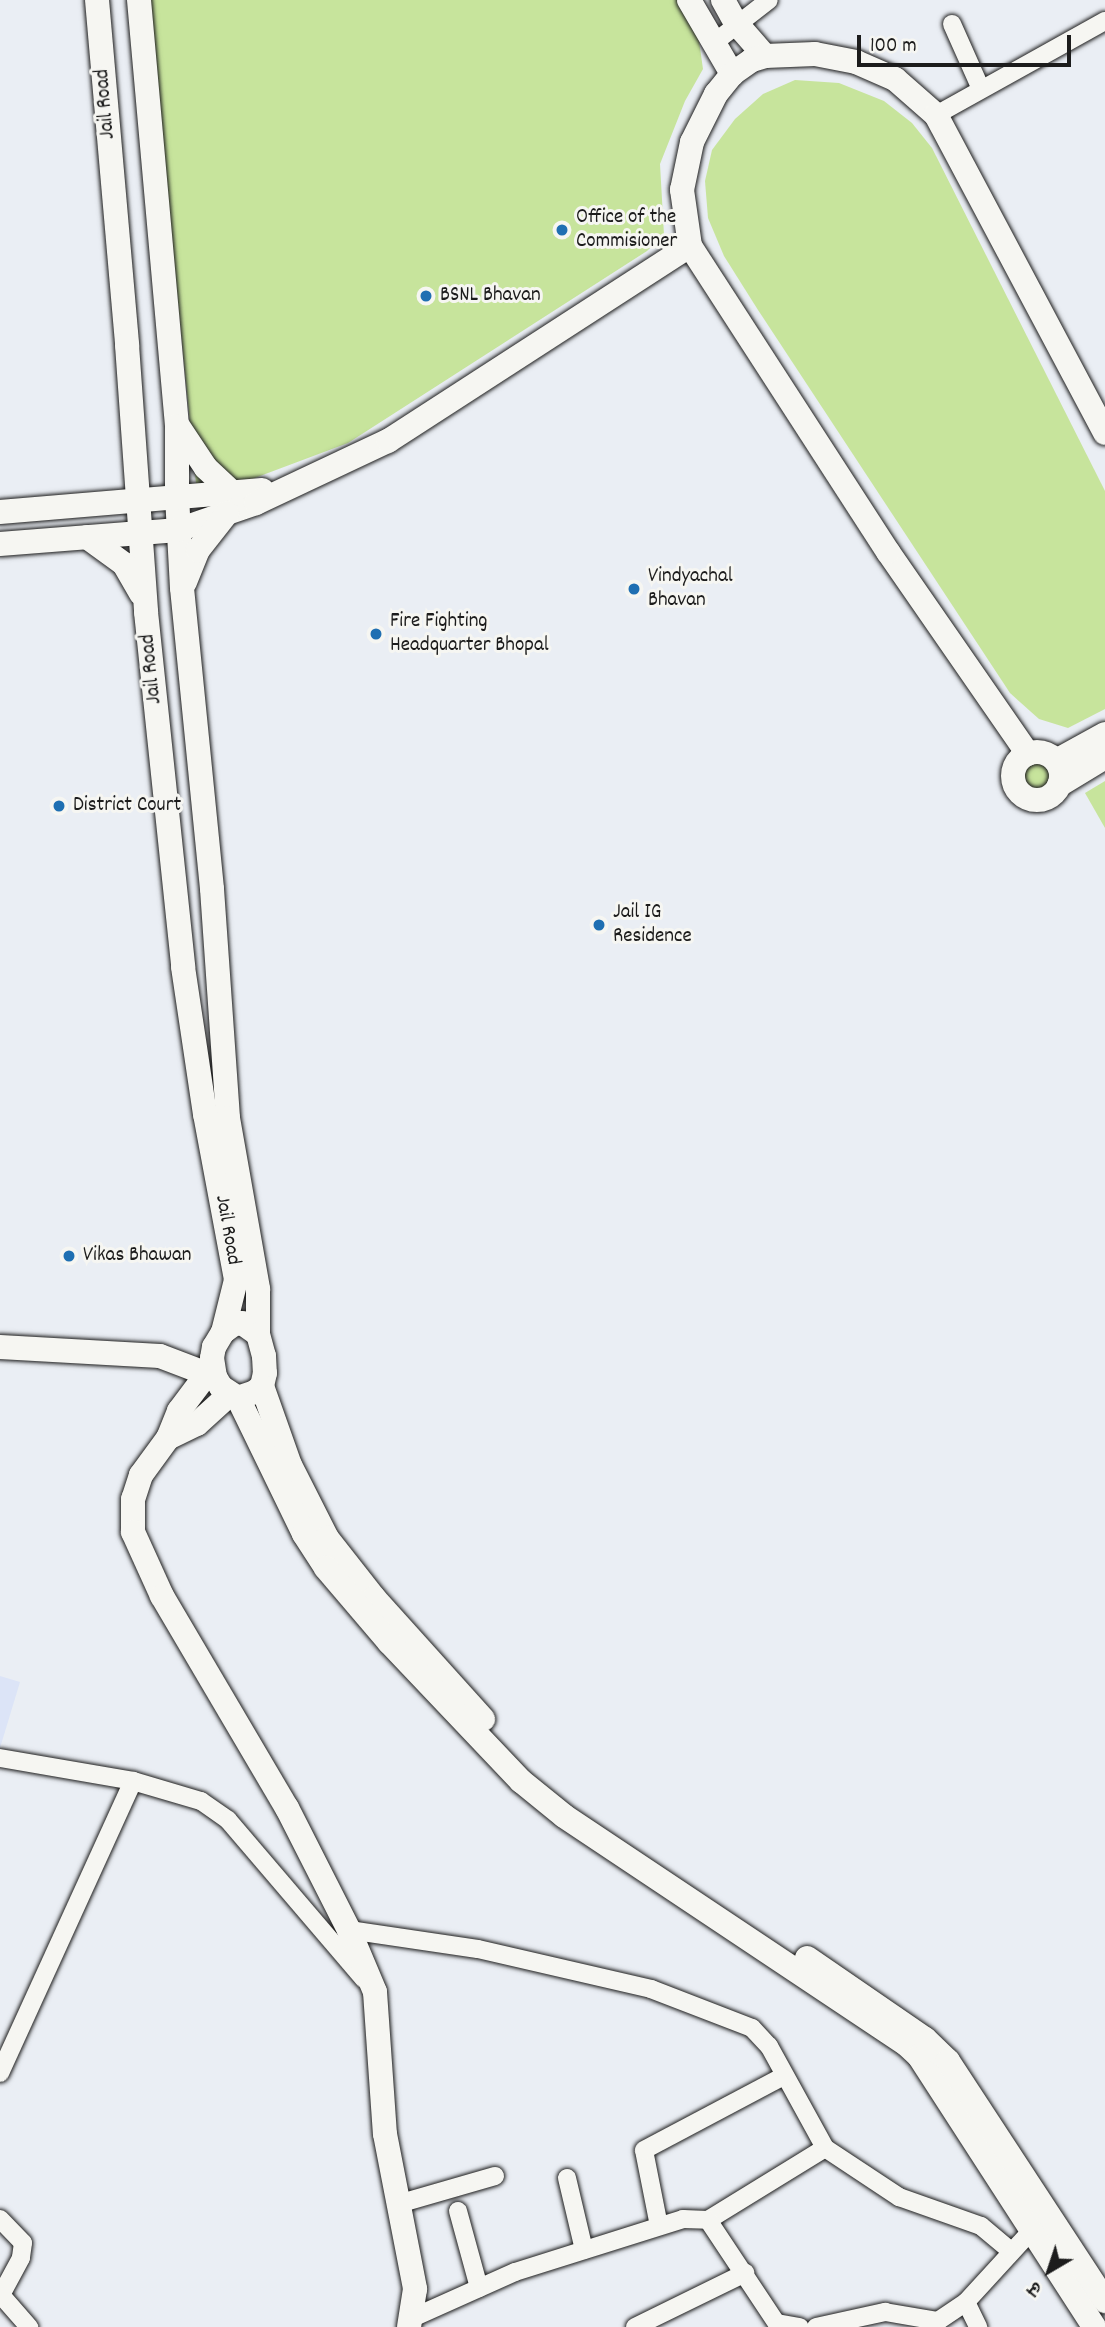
<!DOCTYPE html>
<html>
<head>
<meta charset="utf-8">
<style>
  body { margin:0 }
  #map { position:relative; width:1105px; height:2327px; overflow:hidden; background:#eaeef4; font-family:Dekko,"Playpen Sans Deva",sans-serif }
  div>[style] { position:absolute }
  .built>* { inset:0; background:#dce4f7 }
  .green>* { inset:0; background:#c7e49c }
  .round { border-radius:50% }
  .roads { filter:drop-shadow(0 0 2px #1c1c1c) drop-shadow(0 0 2px #1c1c1c) }
  .street>* { height:18px; margin:-9px; padding:0 9px; transform-origin:9px; border-radius:9px; background:#f6f6f2 }
  .secondary>* { height:24px; margin:-12px; padding:0 12px; transform-origin:12px; border-radius:12px; background:#f6f6f2 }
  .secondary>.ring { margin:-12px; padding:0; box-sizing:content-box; background:none; border:24px solid #f6f6f2; border-radius:50% }
  .dots>* { width:19px; height:19px; translate:-50% -50%; box-sizing:border-box; border:4px solid #f6f6f2; border-radius:50% }
  span { translate:-50% -50%; white-space:nowrap; text-align:center; line-height:1.15; -webkit-text-stroke:6px #f6f6f2; paint-order:stroke }
  .street-label { font-size:21px; color:#1c1c1c }
  .poi-label { font-size:21px; color:#1c1c1c }
  .left { translate:0 -50%; text-align:left }
  .north { position:absolute; left:1014px; top:2236px; width:70px; height:70px; -webkit-text-stroke:5px #f6f6f2; paint-order:stroke; rotate:219deg; font-size:19px; font-weight:700; line-height:28px; text-align:center; color:#1c1c1c }
  .north::after { content:''; display:block; margin:auto; width:24px; height:32px; background:#1c1c1c; clip-path:polygon(50% 0,100% 100%,50% 72%,0 100%) }
  .scale { position:absolute; left:857px; top:35px; width:214px; height:32px; box-sizing:border-box; border:4px solid #1c1c1c; border-top:0; padding-left:9px; font-size:21px; line-height:24px; white-space:nowrap; color:#1c1c1c; -webkit-text-stroke:5px #f6f6f2; paint-order:stroke }
</style>
</head>
<body>
<div id="map">
  <div class="built">
    <div style="clip-path:polygon(0 1676px,20px 1682px,0 1748px)"></div>
  </div>
  <div class="green">
    <div style="clip-path:polygon(148px 0,683px 0,696px 20px,703px 69px,685px 101px,660px 164px,664px 235px,647px 251px,348px 443px,247px 481px,196px 483px)"></div>
    <div style="clip-path:polygon(795px 80px,839px 83px,884px 101px,912px 123px,932px 148px,1105px 491px,1105px 709px,1068px 728px,1039px 719px,1010px 693px,758px 310px,724px 256px,708px 218px,705px 181px,712px 150px,735px 119px,763px 94px)"></div>
    <div class="round" style="left:1023px;top:762px;width:28px;height:28px"></div>
    <div style="clip-path:polygon(1105px 781px,1105px 828px,1085px 793px)"></div>
  </div>
  <div class="roads">
    <div class="street">
      <div style="left:952px;top:24px;width:71px;rotate:66deg"></div>
      <div style="left:715px;top:42px;width:68px;rotate:-37.9deg"></div>
      <div style="left:936px;top:115px;width:193px;rotate:-29.1deg"></div>
      <div style="left:0;top:1758px;width:135px;rotate:9.8deg"></div>
      <div style="left:133px;top:1781px;width:71px;rotate:16.4deg"></div>
      <div style="left:201px;top:1801px;width:33px;rotate:35deg"></div>
      <div style="left:228px;top:1820px;width:209px;rotate:49.5deg"></div>
      <div style="left:349px;top:1930px;width:130px;rotate:8.4deg"></div>
      <div style="left:478px;top:1949px;width:178px;rotate:13deg"></div>
      <div style="left:651px;top:1989px;width:108px;rotate:21.1deg"></div>
      <div style="left:752px;top:2028px;width:25px;rotate:47deg"></div>
      <div style="left:769px;top:2046px;width:116px;rotate:61.2deg"></div>
      <div style="left:825px;top:2148px;width:89px;rotate:33.5deg"></div>
      <div style="left:899px;top:2197px;width:87px;rotate:19.5deg"></div>
      <div style="left:981px;top:2226px;width:38px;rotate:40deg"></div>
      <div style="left:0;top:2073px;width:321px;rotate:-65.5deg"></div>
      <div style="left:567px;top:2178px;width:74px;rotate:76.7deg"></div>
      <div style="left:398px;top:2204px;width:101px;rotate:-16.1deg"></div>
      <div style="left:458px;top:2211px;width:80px;rotate:74.7deg"></div>
      <div style="left:0;top:2219px;width:33px;rotate:46deg"></div>
      <div style="left:23px;top:2243px;width:15px;rotate:98deg"></div>
      <div style="left:21px;top:2258px;width:42px;rotate:118.4deg"></div>
      <div style="left:1px;top:2295px;width:43px;rotate:48.8deg"></div>
      <div style="left:708px;top:2220px;width:137px;rotate:-31.6deg"></div>
      <div style="left:659px;top:2226px;width:77px;rotate:-101.2deg"></div>
      <div style="left:644px;top:2150px;width:158px;rotate:-27.9deg"></div>
      <div style="left:966px;top:2302px;width:28px;rotate:64deg"></div>
      <div style="left:410px;top:2319px;width:115px;rotate:-24.1deg"></div>
      <div style="left:515px;top:2272px;width:176px;rotate:-17.5deg"></div>
      <div style="left:683px;top:2219px;width:25px;rotate:2deg"></div>
      <div style="left:708px;top:2220px;width:128px;rotate:56.4deg"></div>
      <div style="left:777px;top:2323px;width:23px;rotate:10deg"></div>
      <div style="left:635px;top:2327px;width:123px;rotate:-26.1deg"></div>
      <div style="left:816px;top:2327px;width:71px;rotate:-12.3deg"></div>
      <div style="left:885px;top:2312px;width:54px;rotate:9.6deg"></div>
      <div style="left:938px;top:2321px;width:34px;rotate:-34deg"></div>
      <div style="left:966px;top:2302px;width:96px;rotate:-47.5deg"></div>
    </div>
    <div class="secondary">
      <div style="left:97px;top:0;width:346px;rotate:85deg"></div>
      <div style="left:127px;top:345px;width:268px;rotate:85.9deg"></div>
      <div style="left:146px;top:612px;width:357px;rotate:84deg"></div>
      <div style="left:183px;top:967px;width:149px;rotate:81.5deg"></div>
      <div style="left:205px;top:1114px;width:169px;rotate:79.4deg"></div>
      <div style="left:236px;top:1280px;width:54px;rotate:104deg"></div>
      <div style="left:139px;top:0;width:428px;rotate:84.9deg"></div>
      <div style="left:177px;top:426px;width:70px;rotate:90deg"></div>
      <div style="left:177px;top:496px;width:92px;rotate:86.9deg"></div>
      <div style="left:182px;top:588px;width:302px;rotate:84.3deg"></div>
      <div style="left:212px;top:889px;width:230px;rotate:86deg"></div>
      <div style="left:228px;top:1118px;width:174px;rotate:80deg"></div>
      <div style="left:258px;top:1289px;width:45px;rotate:90deg"></div>
      <div style="left:689px;top:0;width:86px;rotate:59.8deg"></div>
      <div style="left:723px;top:0;width:26px;rotate:61deg"></div>
      <div style="left:736px;top:23px;width:44px;rotate:48.7deg"></div>
      <div style="left:178px;top:426px;width:50px;rotate:56.3deg"></div>
      <div style="left:206px;top:468px;width:37px;rotate:43deg"></div>
      <div style="left:0;top:512px;width:263px;rotate:-4.8deg"></div>
      <div style="left:87px;top:537px;width:46px;rotate:36.1deg"></div>
      <div style="left:124px;top:564px;width:34px;rotate:60deg"></div>
      <div style="left:0;top:544px;width:179px;rotate:-4.5deg"></div>
      <div style="left:178px;top:530px;width:83px;rotate:-19.1deg"></div>
      <div style="left:256px;top:503px;width:146px;rotate:-25.2deg"></div>
      <div style="left:388px;top:441px;width:359px;rotate:-32.9deg"></div>
      <div style="left:185px;top:582px;width:35px;rotate:-68deg"></div>
      <div style="left:198px;top:550px;width:47px;rotate:-51.9deg"></div>
      <div class="ring" style="left:1013px;top:752px;width:24px;height:24px"></div>
      <div style="left:1028px;top:754px;width:246px;rotate:-124.7deg"></div>
      <div style="left:888px;top:552px;width:364px;rotate:-122.9deg"></div>
      <div style="left:690px;top:246px;width:57px;rotate:-98.1deg"></div>
      <div style="left:682px;top:190px;width:49px;rotate:-78.2deg"></div>
      <div style="left:692px;top:142px;width:54px;rotate:-63.4deg"></div>
      <div style="left:716px;top:94px;width:26px;rotate:-51deg"></div>
      <div style="left:732px;top:74px;width:24px;rotate:-35deg"></div>
      <div style="left:752px;top:60px;width:14px;rotate:-17deg"></div>
      <div style="left:765px;top:56px;width:50px;rotate:-2.3deg"></div>
      <div style="left:815px;top:54px;width:42px;rotate:11deg"></div>
      <div style="left:856px;top:62px;width:43px;rotate:23.6deg"></div>
      <div style="left:895px;top:79px;width:55px;rotate:41.3deg"></div>
      <div style="left:936px;top:115px;width:360px;rotate:62deg"></div>
      <div style="left:1056px;top:761px;width:56px;rotate:-28.9deg"></div>
      <div style="left:1059px;top:785px;width:54px;rotate:-31.3deg"></div>
      <div style="left:242px;top:1323px;width:19px;rotate:35deg"></div>
      <div style="left:258px;top:1334px;width:23px;rotate:75deg"></div>
      <div style="left:264px;top:1356px;width:17px;rotate:87deg"></div>
      <div style="left:265px;top:1373px;width:13px;rotate:103deg"></div>
      <div style="left:262px;top:1386px;width:9px;rotate:139deg"></div>
      <div style="left:255px;top:1392px;width:18px;rotate:161deg"></div>
      <div style="left:238px;top:1398px;width:20px;rotate:-147deg"></div>
      <div style="left:221px;top:1387px;width:12px;rotate:-121deg"></div>
      <div style="left:215px;top:1377px;width:19px;rotate:-99deg"></div>
      <div style="left:212px;top:1358px;width:11px;rotate:-80deg"></div>
      <div style="left:214px;top:1347px;width:17px;rotate:-59deg"></div>
      <div style="left:223px;top:1332px;width:14px;rotate:-36deg"></div>
      <div style="left:234px;top:1324px;width:8px;rotate:-7deg"></div>
      <div style="left:0;top:1347px;width:160px;rotate:3.2deg"></div>
      <div style="left:160px;top:1356px;width:59px;rotate:20.9deg"></div>
      <div style="left:212px;top:1367px;width:55px;rotate:126.9deg"></div>
      <div style="left:179px;top:1411px;width:29px;rotate:112deg"></div>
      <div style="left:168px;top:1438px;width:46px;rotate:126.1deg"></div>
      <div style="left:141px;top:1475px;width:25px;rotate:108deg"></div>
      <div style="left:133px;top:1499px;width:33px;rotate:90deg"></div>
      <div style="left:133px;top:1532px;width:70px;rotate:65.6deg"></div>
      <div style="left:162px;top:1596px;width:246px;rotate:59.5deg"></div>
      <div style="left:287px;top:1808px;width:137px;rotate:63.1deg"></div>
      <div style="left:349px;top:1930px;width:67px;rotate:67.2deg"></div>
      <div style="left:375px;top:1992px;width:142px;rotate:86deg"></div>
      <div style="left:385px;top:2134px;width:158px;rotate:79deg"></div>
      <div style="left:415px;top:2289px;width:38px;rotate:99deg"></div>
      <div style="left:262px;top:1386px;width:84px;rotate:70.5deg"></div>
      <div style="left:290px;top:1465px;width:82px;rotate:63.1deg"></div>
      <div style="left:327px;top:1538px;width:76px;rotate:51.9deg"></div>
      <div style="left:374px;top:1598px;width:163px;rotate:48deg"></div>
      <div style="left:238px;top:1398px;width:151px;rotate:64.1deg"></div>
      <div style="left:304px;top:1534px;width:40px;rotate:57.1deg"></div>
      <div style="left:326px;top:1568px;width:97px;rotate:49.6deg"></div>
      <div style="left:389px;top:1642px;width:192px;rotate:46.5deg"></div>
      <div style="left:521px;top:1781px;width:55px;rotate:39.1deg"></div>
      <div style="left:564px;top:1816px;width:411px;rotate:33.7deg"></div>
      <div style="left:906px;top:2044px;width:18px;rotate:43deg"></div>
      <div style="left:919px;top:2056px;width:323px;rotate:57.1deg"></div>
      <div style="left:168px;top:1438px;width:32px;rotate:-26deg"></div>
      <div style="left:197px;top:1424px;width:43px;rotate:-42.2deg"></div>
      <div style="left:807px;top:1958px;width:143px;rotate:34.5deg"></div>
      <div style="left:925px;top:2039px;width:32px;rotate:44deg"></div>
      <div style="left:948px;top:2061px;width:287px;rotate:56.8deg"></div>
    </div>
  </div>
  <div class="dots">
    <div style="left:562px;top:230px;background:#1f6fb2"></div>
    <div style="left:426px;top:296px;background:#1f6fb2"></div>
    <div style="left:634px;top:589px;background:#1f6fb2"></div>
    <div style="left:376px;top:634px;background:#1f6fb2"></div>
    <div style="left:59px;top:806px;background:#1f6fb2"></div>
    <div style="left:599px;top:925px;background:#1f6fb2"></div>
    <div style="left:69px;top:1256px;background:#1f6fb2"></div>
  </div>
  <div class="street-label">
    <span style="left:106px;top:104px;rotate:-95deg">Jail Road</span>
    <span style="left:152px;top:669px;rotate:-96deg">Jail Road</span>
    <span style="left:227px;top:1230px;rotate:80deg">Jail Road</span>
  </div>
  <div class="poi-label">
    <span class="left" style="left:576px;top:230px">Office of the<br>Commisioner</span>
    <span class="left" style="left:440px;top:296px">BSNL Bhavan</span>
    <span class="left" style="left:648px;top:589px">Vindyachal<br>Bhavan</span>
    <span class="left" style="left:390px;top:634px">Fire Fighting<br>Headquarter Bhopal</span>
    <span class="left" style="left:73px;top:806px">District Court</span>
    <span class="left" style="left:613px;top:925px">Jail IG<br>Residence</span>
    <span class="left" style="left:83px;top:1256px">Vikas Bhawan</span>
  </div>
  <div class="north">उ</div>
  <div class="scale">100 m</div>
</div>
</body>
</html>
